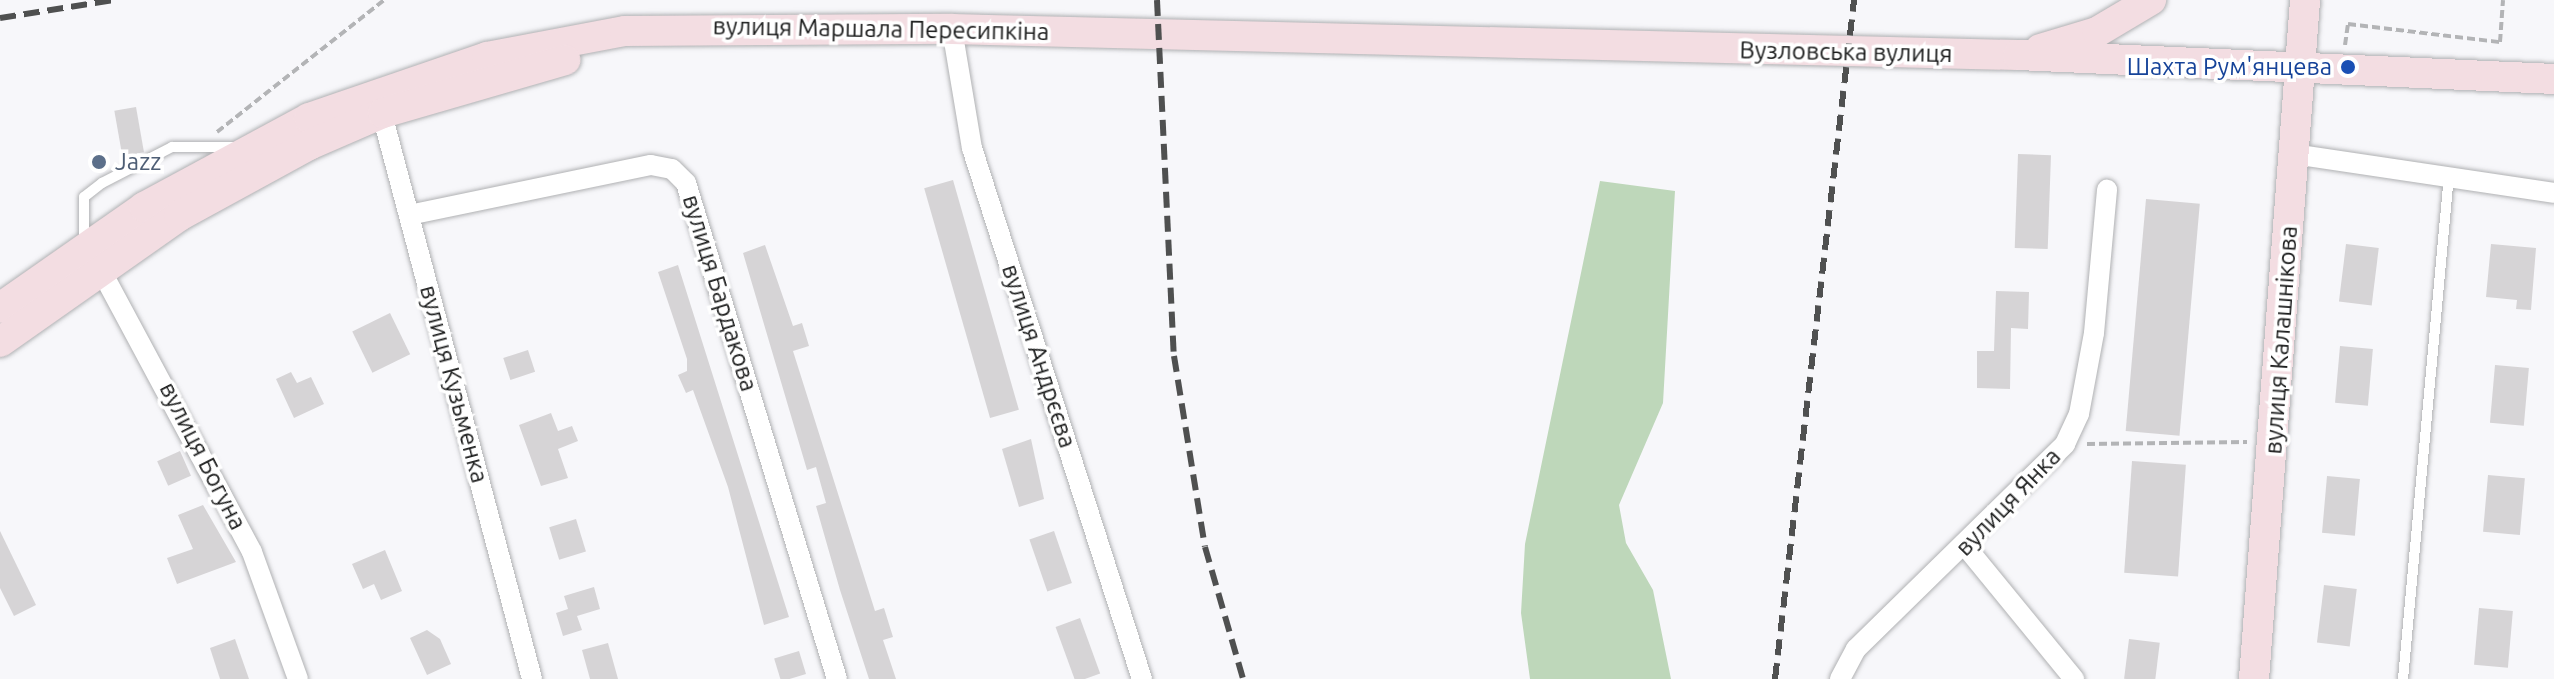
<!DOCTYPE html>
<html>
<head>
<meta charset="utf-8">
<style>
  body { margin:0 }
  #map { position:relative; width:2554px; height:679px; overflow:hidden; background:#f7f7fa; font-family:Ubuntu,sans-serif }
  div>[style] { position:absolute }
  .green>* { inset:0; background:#bed7ba }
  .building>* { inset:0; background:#d6d4d6; transform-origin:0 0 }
  .path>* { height:4px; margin-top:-2px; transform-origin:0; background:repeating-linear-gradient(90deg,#b3b4b6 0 8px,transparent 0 12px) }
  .roads { filter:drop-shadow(0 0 2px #b0b1b3) drop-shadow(0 0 2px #b0b1b3) }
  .lane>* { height:10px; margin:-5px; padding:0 5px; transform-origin:5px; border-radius:5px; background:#fff }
  .street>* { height:20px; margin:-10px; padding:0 10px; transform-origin:10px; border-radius:10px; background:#fff }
  .secondary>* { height:30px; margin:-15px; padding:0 15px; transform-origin:15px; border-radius:15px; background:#f3dde2 }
  .rail>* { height:6px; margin-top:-3px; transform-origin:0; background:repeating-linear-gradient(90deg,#4f5050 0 16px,transparent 0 24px) }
  .dots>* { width:22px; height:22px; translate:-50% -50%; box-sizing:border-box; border:4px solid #fff; border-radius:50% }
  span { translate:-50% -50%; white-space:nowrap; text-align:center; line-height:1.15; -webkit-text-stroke:7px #fff; paint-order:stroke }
  .street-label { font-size:24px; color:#1a1b1b }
  .transit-label { font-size:24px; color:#164399 }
  .right { translate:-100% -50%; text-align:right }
  .service-label { font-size:24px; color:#4e5e75 }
  .left { translate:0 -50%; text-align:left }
</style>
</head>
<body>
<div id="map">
  <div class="green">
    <div style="clip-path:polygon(1600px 181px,1675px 191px,1663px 403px,1619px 505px,1626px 543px,1653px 590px,1671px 679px,1530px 679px,1521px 613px,1525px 544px)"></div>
  </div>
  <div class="building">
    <div style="left:136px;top:107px;width:46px;height:22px;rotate:80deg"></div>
    <div style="left:2018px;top:154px;width:33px;height:94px;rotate:2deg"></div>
    <div style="left:953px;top:180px;width:239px;height:30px;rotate:74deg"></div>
    <div style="left:2146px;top:199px;width:54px;height:233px;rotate:5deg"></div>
    <div style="left:2346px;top:244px;width:33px;height:58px;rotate:7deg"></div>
    <div style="clip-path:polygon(2491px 244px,2536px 248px,2531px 310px,2516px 309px,2517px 300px,2486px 297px)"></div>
    <div style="clip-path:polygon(765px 245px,793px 326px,802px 323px,809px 346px,793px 351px,875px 611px,884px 608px,893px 637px,883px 640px,896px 679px,869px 679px,840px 590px,816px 506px,826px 503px,816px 467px,807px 470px,743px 253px)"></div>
    <div style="clip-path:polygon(678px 265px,789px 617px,764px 625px,728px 487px,693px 390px,686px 393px,678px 375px,687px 371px,687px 359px,658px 272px)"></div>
    <div style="clip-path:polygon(1996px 291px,2029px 292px,2028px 329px,2011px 328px,2010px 389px,1977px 388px,1977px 351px,1994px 351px)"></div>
    <div style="left:390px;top:313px;width:46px;height:42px;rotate:64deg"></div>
    <div style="left:2340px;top:346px;width:33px;height:57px;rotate:5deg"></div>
    <div style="left:528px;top:350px;width:23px;height:26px;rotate:72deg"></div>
    <div style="left:2495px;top:365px;width:34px;height:58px;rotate:5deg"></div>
    <div style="clip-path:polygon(291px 372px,297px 383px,311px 377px,324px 404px,294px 418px,276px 379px)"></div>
    <div style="clip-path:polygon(551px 413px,558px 431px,572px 426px,578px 441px,558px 449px,568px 478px,541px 486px,519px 425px)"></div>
    <div style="clip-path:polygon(1031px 439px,1044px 499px,1019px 507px,1002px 449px)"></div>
    <div style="left:180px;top:451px;width:27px;height:25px;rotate:66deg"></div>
    <div style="left:2132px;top:461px;width:54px;height:112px;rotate:4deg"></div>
    <div style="left:2488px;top:475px;width:37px;height:57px;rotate:5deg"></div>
    <div style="left:2327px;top:476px;width:33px;height:57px;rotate:5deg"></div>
    <div style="clip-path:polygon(203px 505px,236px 562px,177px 584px,167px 558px,193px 549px,178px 515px)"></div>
    <div style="left:576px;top:519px;width:34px;height:28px;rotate:73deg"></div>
    <div style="clip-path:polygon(0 531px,36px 605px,14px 616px,0 588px)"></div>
    <div style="left:1054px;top:531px;width:55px;height:26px;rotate:71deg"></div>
    <div style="clip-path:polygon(385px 550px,402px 591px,381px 600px,374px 584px,363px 589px,352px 564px)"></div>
    <div style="left:2324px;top:585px;width:33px;height:58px;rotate:7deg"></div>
    <div style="clip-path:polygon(594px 587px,600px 609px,577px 616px,582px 630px,563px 636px,556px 613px,568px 609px,564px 596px)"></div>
    <div style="left:2479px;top:608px;width:34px;height:57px;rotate:5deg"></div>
    <div style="left:1080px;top:618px;width:59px;height:26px;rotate:70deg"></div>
    <div style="clip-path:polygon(427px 630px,440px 639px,451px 664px,427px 675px,410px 638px)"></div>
    <div style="clip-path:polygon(235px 639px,249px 679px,220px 679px,210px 648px)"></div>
    <div style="left:2129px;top:639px;width:31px;height:40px;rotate:7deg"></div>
    <div style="clip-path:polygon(608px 643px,618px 679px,590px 679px,582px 650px)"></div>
    <div style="left:799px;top:651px;width:24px;height:26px;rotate:73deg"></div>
  </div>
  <div class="path">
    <div style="left:2345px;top:45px;width:21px;rotate:-82deg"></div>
    <div style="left:2348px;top:24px;width:153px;rotate:6.8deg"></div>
    <div style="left:2500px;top:42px;width:42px;rotate:-85.9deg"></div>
    <div style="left:217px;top:132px;width:213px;rotate:-38.3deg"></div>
    <div style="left:2087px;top:444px;width:160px;rotate:-0.7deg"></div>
  </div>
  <div class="roads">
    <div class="lane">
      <div style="left:84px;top:242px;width:45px;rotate:-90deg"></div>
      <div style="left:84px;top:197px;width:23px;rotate:-38deg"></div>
      <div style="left:102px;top:183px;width:79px;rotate:-27.2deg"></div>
      <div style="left:172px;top:147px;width:65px"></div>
      <div style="left:2403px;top:679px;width:506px;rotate:-84.79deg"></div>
    </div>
    <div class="street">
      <div style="left:952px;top:29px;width:121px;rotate:80.5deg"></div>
      <div style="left:972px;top:148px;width:558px;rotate:72.25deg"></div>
      <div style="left:379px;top:103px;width:596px;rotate:75.12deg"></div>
      <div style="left:2294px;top:154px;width:263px;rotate:8.5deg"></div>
      <div style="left:409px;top:215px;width:247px;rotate:-11.7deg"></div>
      <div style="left:651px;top:165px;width:21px;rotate:11deg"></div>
      <div style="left:672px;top:169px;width:20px;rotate:45deg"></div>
      <div style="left:686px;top:183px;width:518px;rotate:73.07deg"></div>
      <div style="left:96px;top:261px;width:330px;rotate:61.8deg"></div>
      <div style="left:252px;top:552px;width:135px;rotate:70.1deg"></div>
      <div style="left:1966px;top:547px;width:171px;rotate:50.7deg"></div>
      <div style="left:1840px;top:679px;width:34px;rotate:-62deg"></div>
      <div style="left:1856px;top:649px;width:293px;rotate:-44.4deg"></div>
      <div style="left:2065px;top:444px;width:33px;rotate:-65deg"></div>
      <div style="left:2079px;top:414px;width:82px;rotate:-79.5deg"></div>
      <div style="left:2094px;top:333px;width:144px;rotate:-84.8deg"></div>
    </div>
    <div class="secondary">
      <div style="left:2040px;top:49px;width:59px;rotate:-16.6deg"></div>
      <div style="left:2097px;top:32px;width:63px;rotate:-30.7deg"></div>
      <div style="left:0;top:308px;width:176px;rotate:-35deg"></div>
      <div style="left:144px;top:207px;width:187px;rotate:-28.3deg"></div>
      <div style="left:309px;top:118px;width:188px;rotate:-18.9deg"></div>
      <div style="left:487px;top:57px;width:140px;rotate:-10.7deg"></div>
      <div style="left:625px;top:31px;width:327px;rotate:-0.4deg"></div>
      <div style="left:952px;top:29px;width:1066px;rotate:1.4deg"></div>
      <div style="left:2018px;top:55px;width:537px;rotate:2.56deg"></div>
      <div style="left:0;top:342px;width:219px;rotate:-35.1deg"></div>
      <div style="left:179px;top:216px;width:148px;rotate:-28.6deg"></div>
      <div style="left:309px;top:145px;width:81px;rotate:-23.4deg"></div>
      <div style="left:383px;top:113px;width:190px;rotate:-16.2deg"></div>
      <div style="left:2254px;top:679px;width:681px;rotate:-85.7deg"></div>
    </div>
  </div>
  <div class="rail">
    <div style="left:1157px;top:0;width:356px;rotate:87.3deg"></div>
    <div style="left:1174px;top:356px;width:193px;rotate:80.8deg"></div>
    <div style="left:1205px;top:547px;width:137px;rotate:73.9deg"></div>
    <div style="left:0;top:18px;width:115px;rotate:-9deg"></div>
    <div style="left:1775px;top:679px;width:684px;rotate:-83.36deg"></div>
  </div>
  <div class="dots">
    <div style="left:2348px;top:67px;background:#1a4fb4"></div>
    <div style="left:99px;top:162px;background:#5c6f8a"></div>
  </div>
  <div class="street-label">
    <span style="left:881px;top:29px;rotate:1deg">вулиця Маршала Пересипкіна</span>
    <span style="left:1846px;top:52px;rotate:1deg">Вузловська вулиця</span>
    <span style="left:720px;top:293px;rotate:73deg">вулиця Бардакова</span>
    <span style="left:2281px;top:340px;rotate:-86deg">вулиця Калашнікова</span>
    <span style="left:1039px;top:356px;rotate:72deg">вулиця Андрєєва</span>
    <span style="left:454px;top:384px;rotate:75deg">вулиця Кузьменка</span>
    <span style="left:203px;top:456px;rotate:63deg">вулиця Богуна</span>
    <span style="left:2008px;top:502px;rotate:-46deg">вулиця Янка</span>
  </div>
  <div class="transit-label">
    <span class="right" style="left:2332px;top:67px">Шахта Рум'янцева</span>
  </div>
  <div class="service-label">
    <span class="left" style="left:115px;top:162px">Jazz</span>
  </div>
</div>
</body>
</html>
